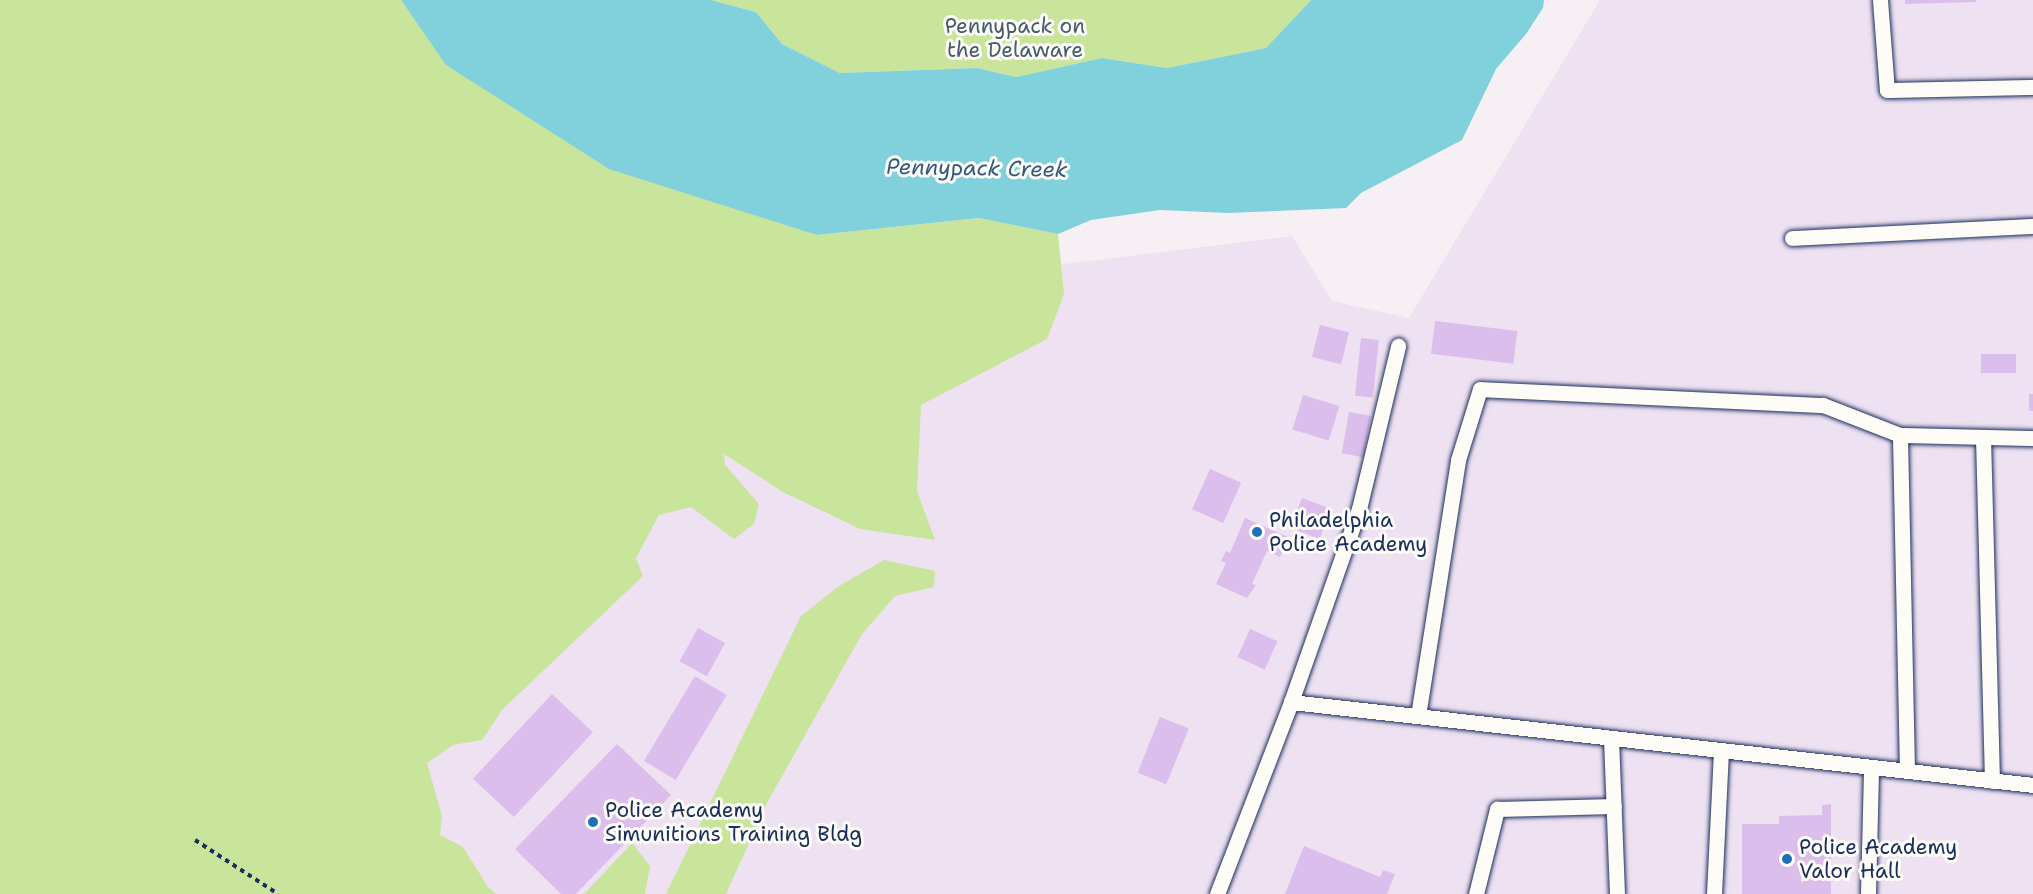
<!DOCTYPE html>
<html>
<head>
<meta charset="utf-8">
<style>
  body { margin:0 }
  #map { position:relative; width:2033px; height:894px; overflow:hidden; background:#f6f0f5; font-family:"Shantell Sans",sans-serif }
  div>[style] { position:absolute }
  .built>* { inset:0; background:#eee1f2 }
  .green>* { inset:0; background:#c9e49b }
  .water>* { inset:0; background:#81d1dc }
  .building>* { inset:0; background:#dbbeec; transform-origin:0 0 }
  .path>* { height:4px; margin-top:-2px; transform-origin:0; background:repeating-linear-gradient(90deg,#1b2f5e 0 4.5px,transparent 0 9px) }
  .roads { filter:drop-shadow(0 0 2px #1b2f5e) drop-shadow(0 0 2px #1b2f5e) }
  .lane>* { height:15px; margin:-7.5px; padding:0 7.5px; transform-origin:7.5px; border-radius:7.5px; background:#fdfcf7 }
  .dots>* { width:16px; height:16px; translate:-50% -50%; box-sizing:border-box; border:3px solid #fdfcf7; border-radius:50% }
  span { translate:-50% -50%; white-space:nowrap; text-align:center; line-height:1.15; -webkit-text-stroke:6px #fdfcf7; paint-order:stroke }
  .park-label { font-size:21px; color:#465c6d }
  .poi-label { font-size:21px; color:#1b2f5e }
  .left { translate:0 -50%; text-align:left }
  .water-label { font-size:22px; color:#34587e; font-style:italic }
</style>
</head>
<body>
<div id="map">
  <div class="built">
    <div style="clip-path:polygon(1600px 0,2033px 0,2033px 894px,444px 894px,210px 638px,983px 274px,1292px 236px,1332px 301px,1409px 318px)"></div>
  </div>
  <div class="green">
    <div style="clip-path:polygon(0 0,401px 0,447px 65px,817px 235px,979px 218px,1058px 234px,1064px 294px,1047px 339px,921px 405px,917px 491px,935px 540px,860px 529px,783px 492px,724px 454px,725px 465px,759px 504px,754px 524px,734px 539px,691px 507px,659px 515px,636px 558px,643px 576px,502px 710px,482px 740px,453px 745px,427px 763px,442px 816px,440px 835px,463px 847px,488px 887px,496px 894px,0 894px)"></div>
    <div style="clip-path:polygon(711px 0,1311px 0,1266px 48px,1167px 68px,1102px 58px,1016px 77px,977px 68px,840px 73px,782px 44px,756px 12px)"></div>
    <div style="clip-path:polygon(884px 560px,935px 571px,934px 587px,895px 596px,862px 634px,768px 801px,726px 894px,666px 894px,801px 616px,839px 586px)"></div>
    <div style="clip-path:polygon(632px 843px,650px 866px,645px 894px,584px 894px)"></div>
  </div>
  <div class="water">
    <div style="clip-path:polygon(401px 0,711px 0,756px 12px,782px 44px,840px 73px,977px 68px,1016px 77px,1102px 58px,1167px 68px,1266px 48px,1311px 0,1544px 0,1543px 8px,1526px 34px,1496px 69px,1462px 140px,1361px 193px,1346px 208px,1228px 213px,1160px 210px,1091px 220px,1058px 234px,979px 218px,817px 235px,609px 169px,446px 65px)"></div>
  </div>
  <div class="building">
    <div style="clip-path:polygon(1905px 0,1976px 0,1976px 2px,1905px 4px)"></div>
    <div style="left:1435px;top:321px;width:83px;height:33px;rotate:7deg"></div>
    <div style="left:1320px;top:325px;width:30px;height:33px;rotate:14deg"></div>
    <div style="left:1361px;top:338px;width:18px;height:58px;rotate:6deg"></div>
    <div style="left:1981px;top:354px;width:35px;height:19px"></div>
    <div style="left:2029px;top:394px;width:4px;height:17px"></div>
    <div style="left:1303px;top:395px;width:38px;height:36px;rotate:17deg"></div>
    <div style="left:1349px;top:412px;width:22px;height:42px;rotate:10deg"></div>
    <div style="left:1210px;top:469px;width:34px;height:44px;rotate:24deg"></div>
    <div style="left:1302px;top:498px;width:31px;height:32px;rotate:21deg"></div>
    <div style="clip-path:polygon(1245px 518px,1288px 537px,1280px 557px,1267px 551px,1252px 584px,1256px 585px,1247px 598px,1216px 584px,1226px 563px,1221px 561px,1226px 551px,1230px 553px)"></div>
    <div style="left:698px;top:628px;width:31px;height:38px;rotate:29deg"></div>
    <div style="left:1250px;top:629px;width:30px;height:31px;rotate:24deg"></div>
    <div style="left:695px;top:676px;width:37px;height:99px;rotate:31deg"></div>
    <div style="left:552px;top:694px;width:56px;height:116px;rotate:43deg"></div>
    <div style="left:1160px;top:717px;width:31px;height:60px;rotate:22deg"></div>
    <div style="clip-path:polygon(617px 744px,671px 795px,576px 894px,561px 894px,515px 849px)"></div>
    <div style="clip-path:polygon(1831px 804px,1831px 894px,1742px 894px,1742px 824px,1779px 824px,1779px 816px,1822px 815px,1822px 805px)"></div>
    <div style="clip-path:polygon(1304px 846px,1380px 877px,1383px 870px,1395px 874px,1387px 894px,1285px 894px)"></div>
  </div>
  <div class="path">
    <div style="left:195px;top:840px;width:99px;rotate:33deg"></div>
  </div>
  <div class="roads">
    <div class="lane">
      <div style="left:1880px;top:0;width:90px;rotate:85.6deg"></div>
      <div style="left:1887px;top:90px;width:146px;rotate:-1.2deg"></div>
      <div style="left:1792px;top:238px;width:241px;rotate:-2.9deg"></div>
      <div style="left:1983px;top:437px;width:344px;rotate:88.5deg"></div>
      <div style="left:1291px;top:702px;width:747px;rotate:6.38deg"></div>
      <div style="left:1418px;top:716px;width:259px;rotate:-81.1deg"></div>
      <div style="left:1458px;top:460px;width:74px;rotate:-72.8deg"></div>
      <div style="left:1480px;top:389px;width:343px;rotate:2.7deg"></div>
      <div style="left:1823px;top:405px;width:83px;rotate:21.3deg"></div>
      <div style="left:1611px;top:738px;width:156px;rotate:87.8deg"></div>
      <div style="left:1907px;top:771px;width:336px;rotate:-91.2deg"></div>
      <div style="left:1900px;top:435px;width:133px;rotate:1.3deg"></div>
      <div style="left:1217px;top:894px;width:206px;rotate:-68.9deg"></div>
      <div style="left:1291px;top:702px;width:205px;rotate:-70.6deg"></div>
      <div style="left:1359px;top:509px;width:168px;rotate:-76.5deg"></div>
      <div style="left:1476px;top:894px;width:88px;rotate:-76.1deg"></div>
      <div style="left:1497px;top:809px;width:117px;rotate:-1.5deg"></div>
      <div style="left:1714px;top:894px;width:144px;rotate:-87.2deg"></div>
      <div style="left:1868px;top:894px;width:127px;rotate:-88.6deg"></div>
    </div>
  </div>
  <div class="dots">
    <div style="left:1257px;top:532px;background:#1f6fb2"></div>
    <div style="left:593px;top:822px;background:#1f6fb2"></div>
    <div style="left:1787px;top:859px;background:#1f6fb2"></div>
  </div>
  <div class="park-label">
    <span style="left:1015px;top:38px">Pennypack on<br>the Delaware</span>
  </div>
  <div class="poi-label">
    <span class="left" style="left:1269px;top:532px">Philadelphia<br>Police Academy</span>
    <span class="left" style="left:605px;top:822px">Police Academy<br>Simunitions Training Bldg</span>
    <span class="left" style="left:1799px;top:859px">Police Academy<br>Valor Hall</span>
  </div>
  <div class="water-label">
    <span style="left:977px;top:168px;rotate:1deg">Pennypack Creek</span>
  </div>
</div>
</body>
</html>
